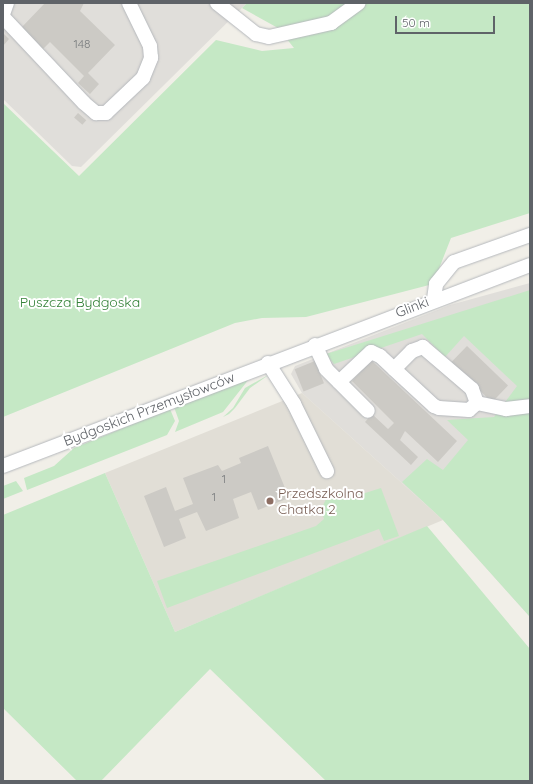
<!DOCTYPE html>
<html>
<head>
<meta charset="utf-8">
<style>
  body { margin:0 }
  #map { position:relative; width:533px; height:784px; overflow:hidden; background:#f1efe8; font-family:Quicksand,sans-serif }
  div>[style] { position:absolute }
  .industrial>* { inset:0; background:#e0deda }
  .education>* { inset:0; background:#e1ded6 }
  .green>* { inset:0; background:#c5e8c5 }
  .building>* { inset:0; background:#cccac5; transform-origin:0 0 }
  .roads { filter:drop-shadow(0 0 1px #b5b8bc) drop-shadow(0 0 1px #b5b8bc) }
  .minor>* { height:14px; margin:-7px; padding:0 7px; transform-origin:7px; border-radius:7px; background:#fff }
  .dots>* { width:11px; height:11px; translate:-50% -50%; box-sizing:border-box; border:2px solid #fff; border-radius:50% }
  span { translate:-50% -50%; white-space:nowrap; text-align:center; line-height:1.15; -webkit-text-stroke:4px #fff; paint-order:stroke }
  .number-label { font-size:12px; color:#7a7d7f }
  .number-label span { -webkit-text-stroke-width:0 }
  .park-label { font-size:14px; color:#348238 }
  .street-label { font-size:14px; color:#5f6368 }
  .education-label { font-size:14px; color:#785e54 }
  .left { translate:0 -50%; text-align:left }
  .frame { position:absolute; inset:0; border:4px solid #5f6368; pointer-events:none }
  .scale { position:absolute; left:395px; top:16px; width:100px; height:18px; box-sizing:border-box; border:2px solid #5f6368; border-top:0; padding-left:5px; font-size:12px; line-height:14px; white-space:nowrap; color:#5f6368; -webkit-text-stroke:3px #fff; paint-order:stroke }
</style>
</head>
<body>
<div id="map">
  <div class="industrial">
    <div style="clip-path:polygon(3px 3px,247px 3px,81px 167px,72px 166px,3px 99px)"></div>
    <div style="clip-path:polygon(530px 283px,530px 617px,443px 520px,302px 393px,291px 374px,295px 366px,450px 305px)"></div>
  </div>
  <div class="education">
    <div style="clip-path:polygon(302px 393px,443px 520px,175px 632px,105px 473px)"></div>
  </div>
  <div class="green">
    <div style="clip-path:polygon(247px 3px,530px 3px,530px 213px,451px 238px,433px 284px,306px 317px,262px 318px,235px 323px,3px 417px,3px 103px,79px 176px,216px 40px,262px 51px,294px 48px,278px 28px,242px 8px)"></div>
    <div style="clip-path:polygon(530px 290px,530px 617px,443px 520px,402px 482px,427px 459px,443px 470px,468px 440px,447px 420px,494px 417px,517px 386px,464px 336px,445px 357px,422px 334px,334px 364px,326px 354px)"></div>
    <div style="clip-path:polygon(270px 374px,250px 388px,235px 408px,229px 414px,223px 417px,233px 408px,245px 388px)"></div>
    <div style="clip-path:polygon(249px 379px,223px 412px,175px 432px,179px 421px,174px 407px)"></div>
    <div style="clip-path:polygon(170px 409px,175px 421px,167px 435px,27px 490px,24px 478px,54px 466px,74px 448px)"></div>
    <div style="clip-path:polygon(105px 473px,175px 632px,427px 526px,530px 649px,530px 781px,326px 781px,210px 669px,101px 781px,77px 781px,3px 708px,3px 515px)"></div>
    <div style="clip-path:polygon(16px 481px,23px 491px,3px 499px,3px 486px)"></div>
    <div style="clip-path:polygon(381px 488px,399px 536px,384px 541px,379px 529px,167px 608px,157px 581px,316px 526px,324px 519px,321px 510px,326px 499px,351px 489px,362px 494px)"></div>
  </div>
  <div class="building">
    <div style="clip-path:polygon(45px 3px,84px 3px,80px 11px,115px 45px,88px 73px,99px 84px,90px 94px,78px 83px,84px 76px,50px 42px,43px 49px,21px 28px)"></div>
    <div style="clip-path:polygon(3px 33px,9px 39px,3px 46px)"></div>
    <div style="left:78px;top:113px;width:11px;height:6px;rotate:41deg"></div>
    <div style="left:467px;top:346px;width:57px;height:23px;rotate:44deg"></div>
    <div style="clip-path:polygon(371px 360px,457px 441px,438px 462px,405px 431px,400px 440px,418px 457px,411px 465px,365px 422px,372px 414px,388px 429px,394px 423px,352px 381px)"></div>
    <div style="left:315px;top:361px;width:24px;height:22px;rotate:68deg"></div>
    <div style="clip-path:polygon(268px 446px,289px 498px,258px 510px,251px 492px,233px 499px,239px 518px,206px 531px,197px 512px,179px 519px,186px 538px,164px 547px,144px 496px,166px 487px,175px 511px,193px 504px,183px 478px,218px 465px,222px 471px,241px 463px,239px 458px)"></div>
  </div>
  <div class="roads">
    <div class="minor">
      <div style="left:217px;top:3px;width:50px;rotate:38.5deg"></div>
      <div style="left:256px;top:34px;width:13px;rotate:13deg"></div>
      <div style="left:269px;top:37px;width:64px;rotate:-12.7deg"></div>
      <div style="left:331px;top:23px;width:34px;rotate:-36deg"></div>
      <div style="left:3px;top:14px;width:12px;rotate:-70deg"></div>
      <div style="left:3px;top:17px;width:118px;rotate:46.7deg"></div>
      <div style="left:84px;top:103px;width:16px;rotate:40deg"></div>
      <div style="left:96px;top:113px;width:10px"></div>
      <div style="left:106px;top:113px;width:51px;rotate:-43.4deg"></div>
      <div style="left:143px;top:78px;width:22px;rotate:-68deg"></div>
      <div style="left:151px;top:58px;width:12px;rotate:-95deg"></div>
      <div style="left:150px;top:46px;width:48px;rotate:-116deg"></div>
      <div style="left:434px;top:299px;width:15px;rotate:-82deg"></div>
      <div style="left:436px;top:284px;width:28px;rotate:-51deg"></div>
      <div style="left:454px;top:262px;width:81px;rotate:-19.6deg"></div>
      <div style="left:315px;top:345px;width:26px;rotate:65deg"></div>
      <div style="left:326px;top:369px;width:59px;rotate:45deg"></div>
      <div style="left:268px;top:363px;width:49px;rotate:57.6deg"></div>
      <div style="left:294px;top:404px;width:75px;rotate:63.8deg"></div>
      <div style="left:339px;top:382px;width:44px;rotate:-43.2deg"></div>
      <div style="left:371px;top:352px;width:10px;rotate:24deg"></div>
      <div style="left:380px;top:356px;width:19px;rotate:43deg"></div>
      <div style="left:394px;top:369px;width:54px;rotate:42.8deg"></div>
      <div style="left:434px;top:406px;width:5px;rotate:22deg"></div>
      <div style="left:439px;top:408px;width:30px;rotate:4deg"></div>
      <div style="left:469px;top:410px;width:11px;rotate:-41deg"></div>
      <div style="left:477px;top:403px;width:15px;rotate:-110deg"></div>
      <div style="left:472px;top:389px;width:65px;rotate:-139.4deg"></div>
      <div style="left:423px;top:347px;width:12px;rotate:160deg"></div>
      <div style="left:412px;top:351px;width:25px;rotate:135deg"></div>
      <div style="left:477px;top:403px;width:30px;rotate:12deg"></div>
      <div style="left:506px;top:409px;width:24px;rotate:-7deg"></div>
      <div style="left:3px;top:466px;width:564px;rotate:-20.88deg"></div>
    </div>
  </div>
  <div class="dots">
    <div style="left:270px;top:501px;background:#8d6e63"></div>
  </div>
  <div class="number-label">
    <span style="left:82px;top:44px">148</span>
    <span style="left:224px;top:479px">1</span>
    <span style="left:214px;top:497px">1</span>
  </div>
  <div class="park-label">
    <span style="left:80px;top:302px">Puszcza Bydgoska</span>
  </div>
  <div class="street-label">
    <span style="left:412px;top:307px;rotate:-21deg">Glinki</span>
    <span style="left:149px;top:409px;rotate:-21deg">Bydgoskich Przemysłowców</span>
  </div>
  <div class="education-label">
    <span class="left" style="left:278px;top:501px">Przedszkolna<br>Chatka 2</span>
  </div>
  <div class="frame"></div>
  <div class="scale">50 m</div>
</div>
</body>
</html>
